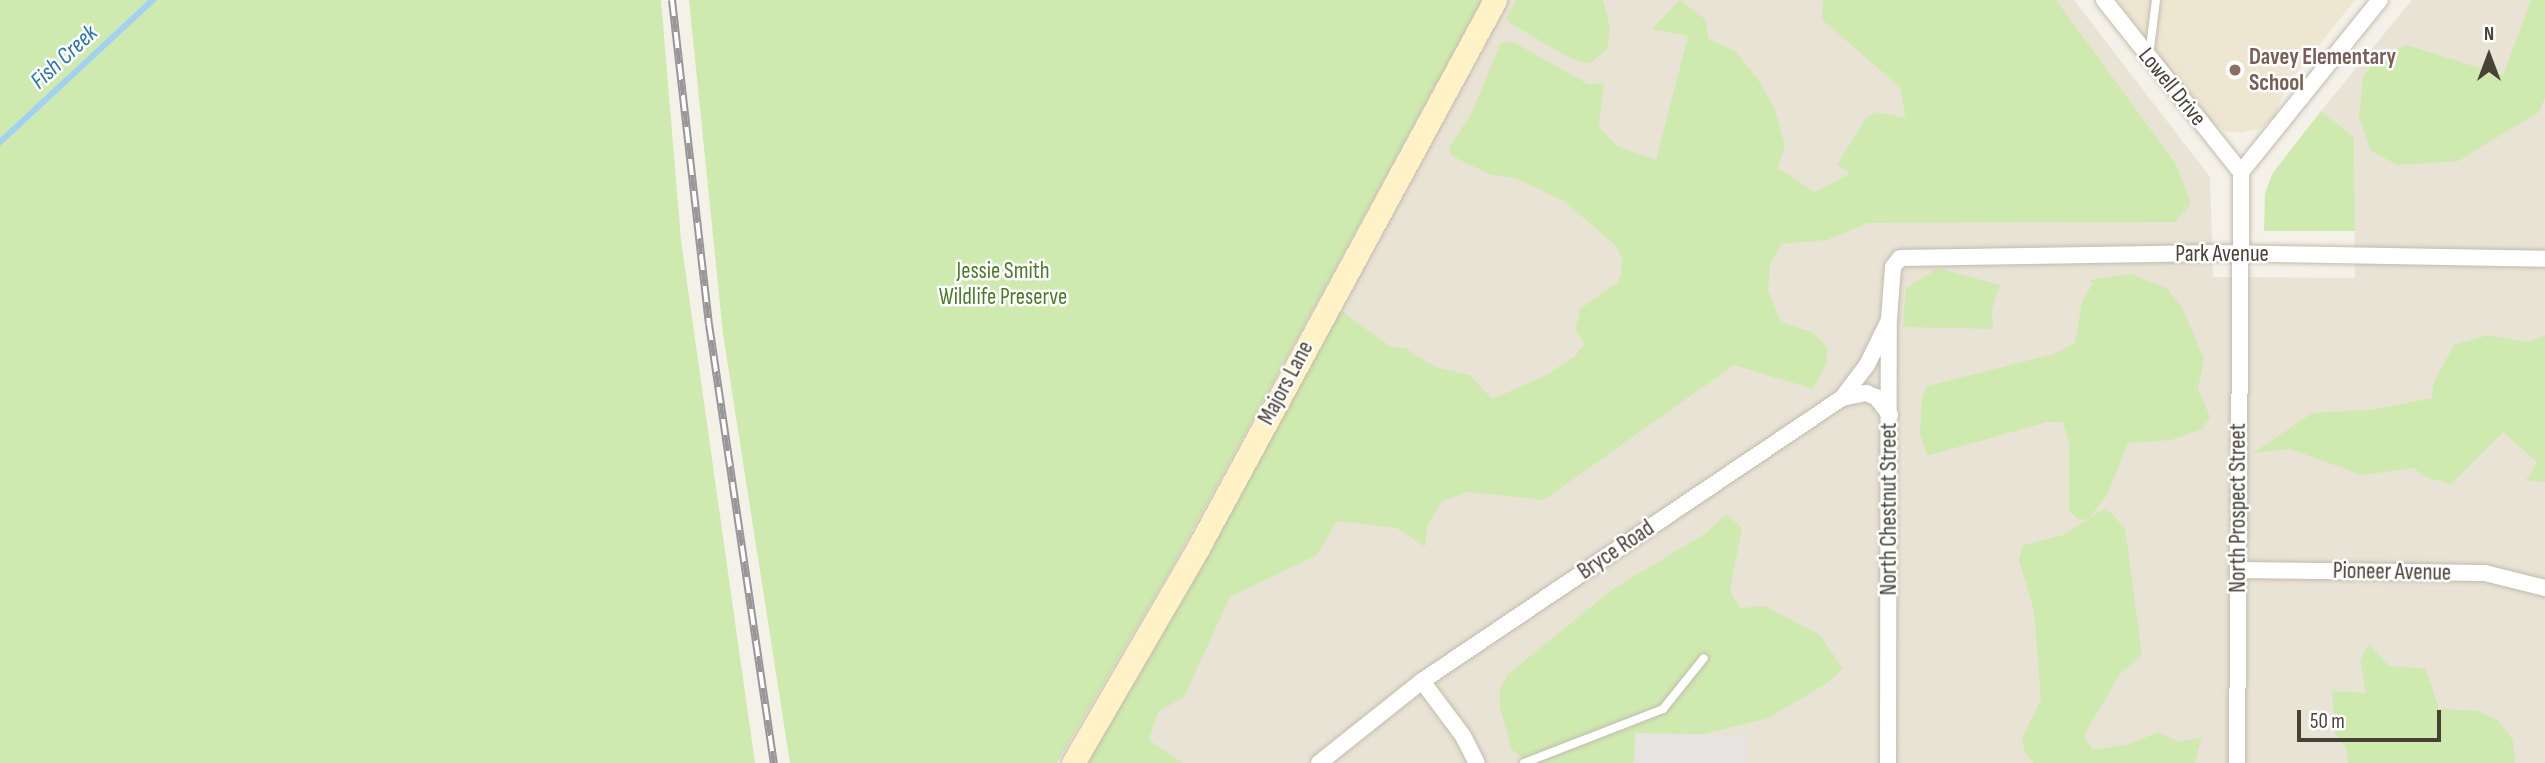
<!DOCTYPE html>
<html>
<head>
<meta charset="utf-8">
<style>
  body { margin:0 }
  #map { position:relative; width:2545px; height:763px; overflow:hidden; background:#f4f1e8; font-family:"Sofia Sans Condensed",sans-serif }
  div>[style] { position:absolute }
  .residential>* { inset:0; background:#e9e3d6 }
  .education>* { inset:0; background:#eee6d1 }
  .green>* { inset:0; background:#cfeaaf }
  .parking>* { inset:0; background:#e6e3e0; transform-origin:0 0 }
  .stream>* { height:6px; margin:-3px; padding:0 3px; transform-origin:3px; border-radius:3px; background:#a2d2f3 }
  .roads { filter:drop-shadow(0 0 2px #c3bbad) drop-shadow(0 0 2px #c3bbad) }
  .lane>* { height:8px; margin:-4px; padding:0 4px; transform-origin:4px; border-radius:4px; background:#fff }
  .street>* { height:16px; margin:-8px; padding:0 8px; transform-origin:8px; border-radius:8px; background:#fff }
  .secondary>* { height:23px; margin:-11.5px; padding:0 11.5px; transform-origin:11.5px; border-radius:11.5px; background:#fff2c7 }
  .rail>* { height:8px; margin-top:-4px; transform-origin:0; background:repeating-linear-gradient(90deg,#fff 0 16px,#979797 0 32px); box-sizing:border-box; border-block:2px solid #979797 }
  .dots>* { width:19px; height:19px; translate:-50% -50%; box-sizing:border-box; border:4px solid #fff; border-radius:50% }
  span { translate:-50% -50%; white-space:nowrap; text-align:center; line-height:1.15; -webkit-text-stroke:5px #fff; paint-order:stroke }
  .education-label { font-size:23px; color:#785e54; font-weight:700 }
  .left { translate:0 -50%; text-align:left }
  .street-label { font-size:23px; color:#484136 }
  .park-label { font-size:23px; color:#477d26 }
  .water-label { font-size:24px; color:#2977b1; font-style:italic }
  .north { position:absolute; left:2454px; top:21px; width:70px; height:70px; -webkit-text-stroke:5px #fff; paint-order:stroke; rotate:0deg; font-size:19px; font-weight:700; line-height:28px; text-align:center; color:#484136 }
  .north::after { content:''; display:block; margin:auto; width:24px; height:32px; background:#484136; clip-path:polygon(50% 0,100% 100%,50% 72%,0 100%) }
  .scale { position:absolute; left:2297px; top:710px; width:144px; height:32px; box-sizing:border-box; border:4px solid #484136; border-top:0; padding-left:9px; font-size:21px; line-height:24px; white-space:nowrap; color:#484136; -webkit-text-stroke:5px #fff; paint-order:stroke }
</style>
</head>
<body>
<div id="map">
  <div class="residential">
    <div style="clip-path:polygon(1503px 0,2074px 0,2210px 177px,2213px 277px,2355px 278px,2354px 137px,2321px 111px,2412px 0,2545px 0,2545px 763px,1082px 763px)"></div>
  </div>
  <div class="education">
    <div style="clip-path:polygon(2116px 0,2355px 0,2287px 85px,2275px 116px,2262px 128px,2242px 133px,2225px 131px,2208px 119px)"></div>
  </div>
  <div class="green">
    <div style="clip-path:polygon(0 0,661px 0,681px 240px,755px 763px,0 763px)"></div>
    <div style="clip-path:polygon(689px 0,1482px 0,1175px 562px,1057px 763px,790px 763px,723px 334px)"></div>
    <div style="clip-path:polygon(1516px 0,1603px 0,1610px 27px,1607px 49px,1589px 64px,1568px 57px,1510px 23px,1506px 18px)"></div>
    <div style="clip-path:polygon(1680px 0,1705px 19px,1709px 39px,1735px 51px,1757px 78px,1774px 107px,1785px 145px,1778px 168px,1814px 192px,1850px 174px,1837px 165px,1866px 118px,1876px 112px,1906px 118px,1900px 87px,1822px 20px,1823px 0,2056px 0,2176px 164px,2191px 204px,2175px 222px,1868px 223px,1827px 240px,1781px 244px,1770px 265px,1768px 291px,1781px 322px,1812px 332px,1827px 347px,1827px 363px,1813px 389px,1734px 365px,1544px 500px,1468px 492px,1442px 501px,1427px 527px,1425px 547px,1397px 528px,1337px 521px,1317px 555px,1230px 597px,1184px 697px,1158px 712px,1149px 740px,1183px 763px,1082px 763px,1336px 307px,1391px 347px,1405px 348px,1435px 367px,1470px 375px,1492px 399px,1545px 376px,1575px 356px,1585px 343px,1575px 331px,1580px 309px,1618px 282px,1621px 275px,1622px 258px,1615px 245px,1564px 201px,1515px 178px,1491px 175px,1456px 158px,1450px 154px,1450px 146px,1472px 112px,1501px 42px,1515px 43px,1588px 84px,1604px 84px,1599px 127px,1617px 146px,1656px 160px,1688px 36px,1652px 29px)"></div>
    <div style="clip-path:polygon(2531px 0,2545px 0,2545px 98px,2539px 112px,2458px 161px,2398px 165px,2371px 151px,2359px 117px,2363px 77px,2377px 59px,2406px 45px,2503px 75px)"></div>
    <div style="clip-path:polygon(2321px 111px,2354px 137px,2355px 231px,2264px 231px,2265px 194px,2272px 174px)"></div>
    <div style="clip-path:polygon(1938px 268px,2000px 285px,1992px 309px,1993px 329px,1903px 327px,1906px 288px)"></div>
    <div style="clip-path:polygon(2132px 274px,2168px 289px,2183px 309px,2204px 359px,2198px 388px,2210px 417px,2203px 429px,2171px 440px,2128px 443px,2107px 495px,2090px 517px,2106px 508px,2125px 528px,2142px 655px,2120px 674px,2084px 735px,2092px 750px,2130px 744px,2158px 732px,2180px 742px,2202px 737px,2195px 763px,2034px 763px,2025px 753px,2022px 737px,2041px 700px,2034px 611px,2019px 560px,2023px 545px,2063px 535px,2088px 519px,2079px 520px,2069px 511px,2069px 444px,2063px 422px,2047px 422px,1927px 456px,1920px 434px,1922px 397px,1927px 386px,2054px 354px,2075px 343px,2082px 302px,2093px 283px,2089px 280px)"></div>
    <div style="clip-path:polygon(2488px 335px,2529px 342px,2545px 335px,2545px 482px,2526px 480px,2537px 462px,2503px 432px,2451px 484px,2425px 477px,2414px 468px,2362px 475px,2290px 449px,2253px 453px,2312px 413px,2370px 410px,2432px 398px,2433px 384px,2454px 345px)"></div>
    <div style="clip-path:polygon(1726px 514px,1742px 528px,1730px 591px,1740px 608px,1765px 606px,1820px 635px,1843px 669px,1827px 683px,1769px 718px,1703px 734px,1632px 763px,1528px 763px,1511px 749px,1500px 707px,1500px 689px,1508px 674px,1613px 589px,1706px 533px)"></div>
    <div style="clip-path:polygon(2369px 645px,2389px 666px,2426px 669px,2439px 709px,2478px 711px,2498px 720px,2513px 740px,2515px 763px,2348px 763px,2346px 747px,2335px 734px,2332px 691px,2366px 693px,2360px 660px)"></div>
  </div>
  <div class="parking">
    <div style="left:1635px;top:733px;width:113px;height:30px;rotate:1deg"></div>
  </div>
  <div class="stream">
    <div style="left:0;top:142px;width:209px;rotate:-42.9deg"></div>
  </div>
  <div class="roads">
    <div class="lane">
      <div style="left:2149px;top:56px;width:56px;rotate:-82.9deg"></div>
      <div style="left:1524px;top:763px;width:149px;rotate:-21.2deg"></div>
      <div style="left:1663px;top:709px;width:65px;rotate:-51.2deg"></div>
    </div>
    <div class="street">
      <div style="left:2104px;top:0;width:220px;rotate:51.5deg"></div>
      <div style="left:1842px;top:398px;width:25px;rotate:-12deg"></div>
      <div style="left:1866px;top:393px;width:11px;rotate:22deg"></div>
      <div style="left:1876px;top:397px;width:23px;rotate:52deg"></div>
      <div style="left:2238px;top:570px;width:247px;rotate:0.7deg"></div>
      <div style="left:2485px;top:573px;width:62px;rotate:14deg"></div>
      <div style="left:1422px;top:681px;width:69px;rotate:53.3deg"></div>
      <div style="left:1463px;top:736px;width:30px;rotate:63deg"></div>
      <div style="left:1319px;top:763px;width:132px;rotate:-38.5deg"></div>
      <div style="left:1422px;top:681px;width:506px;rotate:-33.97deg"></div>
      <div style="left:1842px;top:398px;width:41px;rotate:-52.9deg"></div>
      <div style="left:1867px;top:365px;width:46px;rotate:-64deg"></div>
      <div style="left:1888px;top:763px;width:444px;rotate:-89.9deg"></div>
      <div style="left:1889px;top:319px;width:52px;rotate:-85.6deg"></div>
      <div style="left:1893px;top:267px;width:11px;rotate:-52deg"></div>
      <div style="left:1900px;top:258px;width:316px;rotate:-0.9deg"></div>
      <div style="left:2216px;top:253px;width:329px;rotate:1deg"></div>
      <div style="left:2237px;top:763px;width:591px;rotate:-89.61deg"></div>
      <div style="left:2241px;top:172px;width:221px;rotate:-51.1deg"></div>
    </div>
    <div class="secondary">
      <div style="left:1073px;top:763px;width:249px;rotate:-59.8deg"></div>
      <div style="left:1198px;top:548px;width:623px;rotate:-61.54deg"></div>
    </div>
  </div>
  <div class="rail">
    <div style="left:672px;top:0;width:326px;rotate:83.5deg"></div>
    <div style="left:709px;top:324px;width:444px;rotate:81.6deg"></div>
  </div>
  <div class="dots">
    <div style="left:2235px;top:70px;background:#8d6e63"></div>
  </div>
  <div class="education-label">
    <span class="left" style="left:2249px;top:70px">Davey Elementary<br>School</span>
  </div>
  <div class="street-label">
    <span style="left:2172px;top:87px;rotate:51deg">Lowell Drive</span>
    <span style="left:2222px;top:254px">Park Avenue</span>
    <span style="left:1286px;top:383px;rotate:-62deg">Majors Lane</span>
    <span style="left:2238px;top:508px;rotate:-90deg">North Prospect Street</span>
    <span style="left:1889px;top:509px;rotate:-90deg">North Chestnut Street</span>
    <span style="left:1616px;top:550px;rotate:-34deg">Bryce Road</span>
    <span style="left:2392px;top:572px;rotate:1deg">Pioneer Avenue</span>
  </div>
  <div class="park-label">
    <span style="left:1003px;top:284px">Jessie Smith<br>Wildlife Preserve</span>
  </div>
  <div class="water-label">
    <span style="left:64px;top:57px;rotate:-43deg">Fish Creek</span>
  </div>
  <div class="north">N</div>
  <div class="scale">50 m</div>
</div>
</body>
</html>
